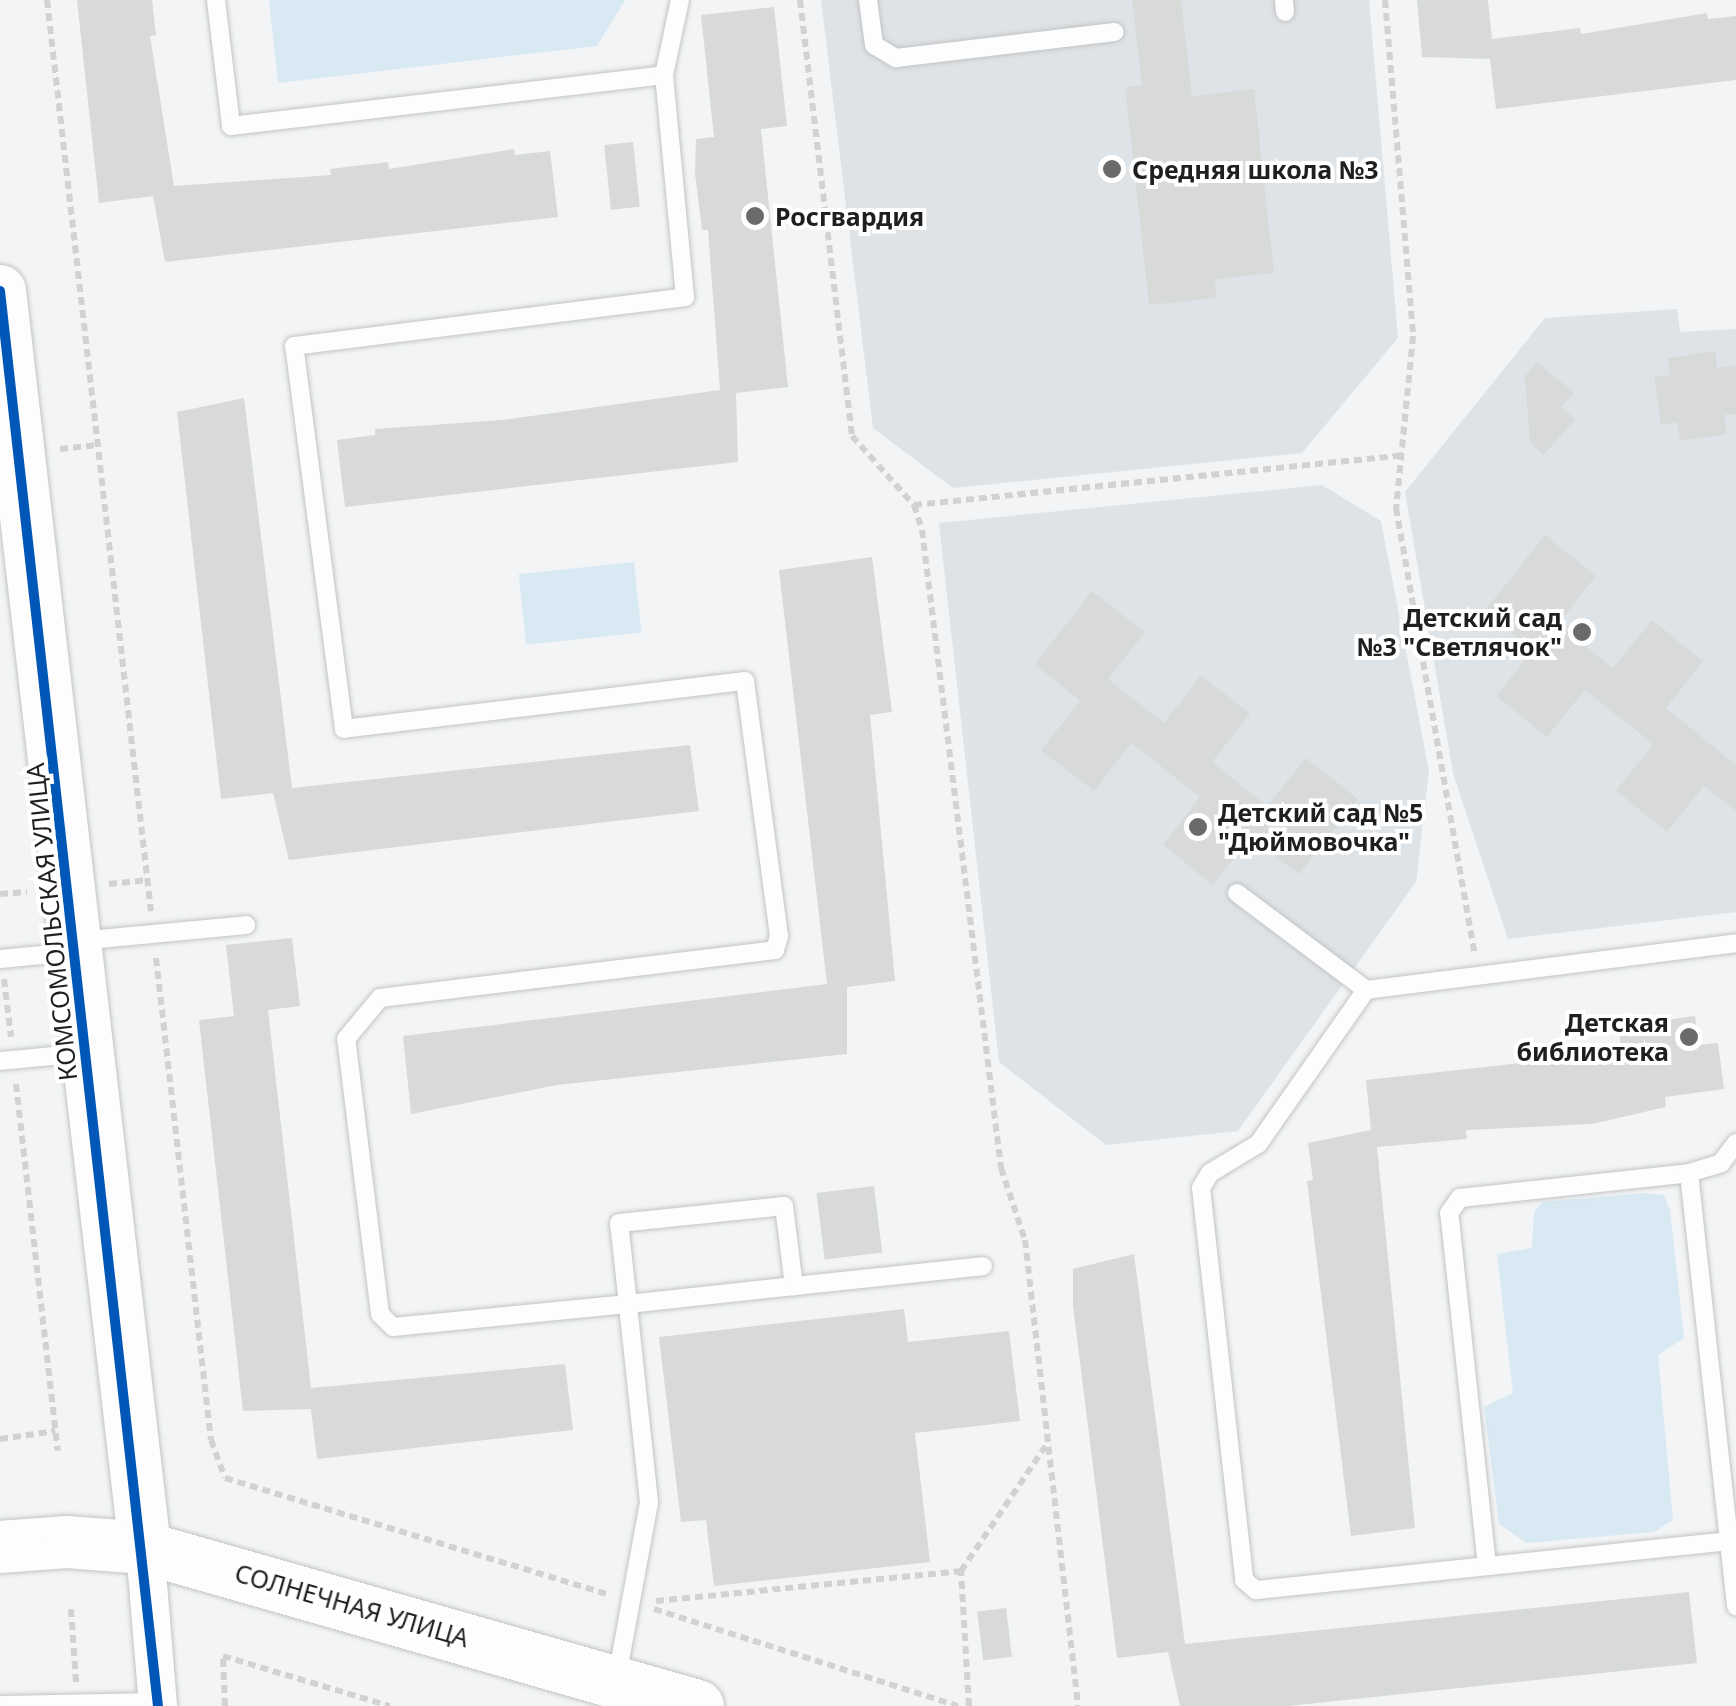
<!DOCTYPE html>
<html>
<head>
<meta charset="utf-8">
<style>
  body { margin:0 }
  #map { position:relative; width:1736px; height:1706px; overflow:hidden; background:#f2f4f5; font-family:"Noto Sans",sans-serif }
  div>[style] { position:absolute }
  .built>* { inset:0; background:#dee3e7 }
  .green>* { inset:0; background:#d8e9f4; transform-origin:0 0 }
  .building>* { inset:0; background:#d8dada; transform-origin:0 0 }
  .path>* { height:6px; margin-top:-3px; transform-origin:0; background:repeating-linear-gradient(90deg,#d2d2d2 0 8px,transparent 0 13px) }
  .roads { filter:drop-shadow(0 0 2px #c3c4c5) drop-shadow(0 0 2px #c3c4c5) }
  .lane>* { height:18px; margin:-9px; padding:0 9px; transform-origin:9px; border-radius:9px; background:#fdfdfe }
  .street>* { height:38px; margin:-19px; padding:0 19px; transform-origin:19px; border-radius:19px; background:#fdfdfe }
  .secondary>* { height:52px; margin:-26px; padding:0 26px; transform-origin:26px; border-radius:26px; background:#fdfdfe }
  .cycleway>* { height:10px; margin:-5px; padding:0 5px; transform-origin:5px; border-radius:5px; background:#0057b8 }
  .dots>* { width:28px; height:28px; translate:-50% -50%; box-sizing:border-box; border:5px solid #fff; border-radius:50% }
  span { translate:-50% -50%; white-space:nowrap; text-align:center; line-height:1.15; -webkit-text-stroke:8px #fff; paint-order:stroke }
  .poi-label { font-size:25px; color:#1e1f20; font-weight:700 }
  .left { translate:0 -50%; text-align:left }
  .right { translate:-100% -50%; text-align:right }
  .street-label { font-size:25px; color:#1e1f20 }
</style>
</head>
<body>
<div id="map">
  <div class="built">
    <div style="clip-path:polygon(821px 0,1369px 0,1398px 338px,1302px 453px,953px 488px,873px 428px)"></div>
    <div style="clip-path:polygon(1677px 309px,1680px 332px,1736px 329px,1736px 912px,1508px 939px,1453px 773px,1405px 492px,1545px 318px)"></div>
    <div style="clip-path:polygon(1322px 485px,1381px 521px,1429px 771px,1416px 882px,1238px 1131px,1106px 1145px,999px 1062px,939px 523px)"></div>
  </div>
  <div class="green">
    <div style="clip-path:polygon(269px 0,625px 0,597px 46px,278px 83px)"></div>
    <div style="left:634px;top:562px;width:71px;height:116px;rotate:84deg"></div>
    <div style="clip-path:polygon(1646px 1193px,1664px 1195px,1670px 1210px,1684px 1338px,1658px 1355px,1673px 1520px,1654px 1532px,1527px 1543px,1499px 1524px,1484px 1407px,1513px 1393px,1497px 1254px,1532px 1248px,1534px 1212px,1542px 1202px)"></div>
  </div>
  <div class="building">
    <div style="clip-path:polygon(77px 0,152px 0,156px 35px,150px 36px,174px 186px,331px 175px,330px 169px,388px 162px,389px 169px,514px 149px,515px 155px,550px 151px,558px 217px,165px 262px,153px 196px,99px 203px)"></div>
    <div style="clip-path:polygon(1132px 0,1181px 0,1192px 96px,1254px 89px,1274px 273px,1215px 279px,1217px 298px,1149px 305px,1125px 87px,1142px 85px)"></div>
    <div style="clip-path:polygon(1417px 0,1488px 0,1492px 39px,1580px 28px,1581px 34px,1707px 13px,1708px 19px,1736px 16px,1736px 80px,1496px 109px,1490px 59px,1422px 57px)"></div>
    <div style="clip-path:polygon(774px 7px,787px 126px,761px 129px,788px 387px,736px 393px,738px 462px,345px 507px,337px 440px,375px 435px,375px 429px,502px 420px,720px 390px,708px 230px,702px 230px,695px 174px,696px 139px,714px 137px,701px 15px)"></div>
    <div style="left:633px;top:142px;width:65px;height:29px;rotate:84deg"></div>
    <div style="clip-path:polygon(1715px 351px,1717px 368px,1736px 365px,1736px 414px,1724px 415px,1727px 434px,1680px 441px,1677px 422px,1661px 425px,1654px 377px,1670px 375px,1668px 358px)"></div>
    <div style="clip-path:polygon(1537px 362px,1574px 393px,1561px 407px,1575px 419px,1544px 455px,1530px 443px,1525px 376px)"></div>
    <div style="clip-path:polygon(244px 398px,292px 788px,690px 745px,699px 811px,289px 860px,273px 793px,221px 799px,177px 412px)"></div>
    <div style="clip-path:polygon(1545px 535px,1596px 576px,1558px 624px,1613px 668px,1652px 620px,1703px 661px,1666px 708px,1736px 765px,1736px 811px,1704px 786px,1667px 832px,1616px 791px,1653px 744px,1585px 690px,1547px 737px,1496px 696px,1533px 650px,1484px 612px)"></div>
    <div style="clip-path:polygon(872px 557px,892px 712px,870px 715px,895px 981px,847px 987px,847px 1054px,557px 1085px,411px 1114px,403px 1036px,827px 984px,779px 570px)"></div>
    <div style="clip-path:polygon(1092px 591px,1145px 632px,1108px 679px,1164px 723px,1201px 675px,1250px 714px,1212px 762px,1267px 806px,1306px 758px,1358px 799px,1299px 874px,1251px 837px,1213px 885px,1163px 845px,1200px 797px,1131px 743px,1094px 791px,1041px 750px,1080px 701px,1035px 664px)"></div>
    <div style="clip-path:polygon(292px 938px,300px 1006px,268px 1010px,311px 1388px,565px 1364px,573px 1430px,317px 1459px,311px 1409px,243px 1411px,199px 1020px,234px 1016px,226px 945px)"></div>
    <div style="clip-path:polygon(1695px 1016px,1699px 1045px,1718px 1043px,1724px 1089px,1665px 1097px,1666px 1107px,1592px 1124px,1466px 1130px,1467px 1139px,1377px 1147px,1415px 1528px,1351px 1536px,1307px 1181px,1313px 1180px,1308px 1143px,1371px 1130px,1366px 1080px,1622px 1052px,1618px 1026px)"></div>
    <div style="left:874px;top:1186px;width:67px;height:58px;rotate:83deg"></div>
    <div style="clip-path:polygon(1134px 1254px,1185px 1644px,1689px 1592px,1697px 1663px,1288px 1706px,1180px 1706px,1168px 1652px,1117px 1658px,1073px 1306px,1073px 1269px)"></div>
    <div style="clip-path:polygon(904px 1309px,908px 1342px,1009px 1331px,1020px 1421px,915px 1433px,930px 1562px,714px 1586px,706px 1520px,681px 1522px,659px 1337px)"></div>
    <div style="left:1006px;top:1608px;width:49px;height:29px;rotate:83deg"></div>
  </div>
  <div class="path">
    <div style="left:47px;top:0;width:917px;rotate:83.49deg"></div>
    <div style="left:800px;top:0;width:439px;rotate:83.2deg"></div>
    <div style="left:852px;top:436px;width:93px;rotate:48.1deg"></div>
    <div style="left:914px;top:505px;width:26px;rotate:72deg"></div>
    <div style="left:922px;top:530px;width:643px;rotate:82.94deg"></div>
    <div style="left:1001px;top:1168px;width:76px;rotate:71.6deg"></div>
    <div style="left:1025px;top:1240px;width:469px;rotate:83.5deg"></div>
    <div style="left:1385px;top:0;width:337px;rotate:85.2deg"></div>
    <div style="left:1413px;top:336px;width:173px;rotate:95.6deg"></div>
    <div style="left:1396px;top:508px;width:453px;rotate:80deg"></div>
    <div style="left:60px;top:449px;width:38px;rotate:-6deg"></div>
    <div style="left:914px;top:505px;width:488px;rotate:-5.8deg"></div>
    <div style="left:109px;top:884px;width:39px;rotate:-6deg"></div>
    <div style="left:0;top:894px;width:27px;rotate:-4deg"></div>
    <div style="left:156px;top:958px;width:485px;rotate:83.5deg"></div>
    <div style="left:211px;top:1440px;width:40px;rotate:69.8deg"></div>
    <div style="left:225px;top:1478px;width:401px;rotate:16.9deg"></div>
    <div style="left:4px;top:979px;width:58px;rotate:83.1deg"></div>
    <div style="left:16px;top:1084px;width:369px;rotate:83.5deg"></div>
    <div style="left:0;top:1439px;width:56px;rotate:-8.3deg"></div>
    <div style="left:656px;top:1601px;width:306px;rotate:-5.6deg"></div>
    <div style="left:71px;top:1609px;width:74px;rotate:86.1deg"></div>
    <div style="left:654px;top:1609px;width:319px;rotate:17.7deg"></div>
    <div style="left:225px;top:1706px;width:50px;rotate:-92.3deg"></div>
    <div style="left:223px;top:1656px;width:174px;rotate:16.7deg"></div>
    <div style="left:969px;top:1706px;width:135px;rotate:-93.4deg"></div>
    <div style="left:961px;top:1571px;width:153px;rotate:-55.9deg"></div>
  </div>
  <div class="roads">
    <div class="lane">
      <div style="left:216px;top:0;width:127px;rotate:83.2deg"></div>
      <div style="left:231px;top:126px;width:436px;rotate:-6.7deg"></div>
      <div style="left:868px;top:0;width:45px;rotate:82.4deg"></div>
      <div style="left:874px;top:45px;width:26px;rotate:31deg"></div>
      <div style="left:896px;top:58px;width:220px;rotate:-6.8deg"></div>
      <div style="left:1284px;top:0;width:12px;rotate:85deg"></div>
      <div style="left:1237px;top:893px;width:161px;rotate:36.9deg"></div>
      <div style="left:1366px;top:990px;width:373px;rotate:-7.2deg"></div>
      <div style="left:78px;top:941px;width:169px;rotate:-5.4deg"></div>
      <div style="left:0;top:959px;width:74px;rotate:-5.4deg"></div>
      <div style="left:1366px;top:990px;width:188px;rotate:125deg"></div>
      <div style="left:1258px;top:1144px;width:56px;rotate:148.9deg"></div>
      <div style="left:1210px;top:1173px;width:17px;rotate:121deg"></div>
      <div style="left:1201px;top:1188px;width:394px;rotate:83.7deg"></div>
      <div style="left:1244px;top:1580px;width:16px;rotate:40deg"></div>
      <div style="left:1256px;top:1590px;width:477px;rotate:-5.9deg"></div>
      <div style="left:0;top:1061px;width:85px;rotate:-5.4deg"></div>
      <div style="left:1689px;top:1173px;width:34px;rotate:-17deg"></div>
      <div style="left:1721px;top:1163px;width:25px;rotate:-53deg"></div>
      <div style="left:794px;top:1286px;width:167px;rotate:173.8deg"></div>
      <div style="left:628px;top:1304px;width:81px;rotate:-96.3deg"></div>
      <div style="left:619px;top:1223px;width:166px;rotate:-5.9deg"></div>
      <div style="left:784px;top:1206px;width:81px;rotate:82.9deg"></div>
      <div style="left:794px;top:1286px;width:190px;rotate:-6deg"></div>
      <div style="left:1487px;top:1566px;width:355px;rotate:-96.1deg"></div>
      <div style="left:1449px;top:1213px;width:19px;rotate:-54deg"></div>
      <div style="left:1460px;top:1198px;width:230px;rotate:-6.2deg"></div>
      <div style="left:1689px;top:1173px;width:436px;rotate:83.8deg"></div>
      <div style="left:617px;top:1677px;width:178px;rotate:-79.6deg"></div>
      <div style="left:649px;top:1502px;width:199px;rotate:-96.1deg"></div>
      <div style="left:628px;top:1304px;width:236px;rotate:174.4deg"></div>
      <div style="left:393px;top:1327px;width:18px;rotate:-135deg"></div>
      <div style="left:380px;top:1314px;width:277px;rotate:-97deg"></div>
      <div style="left:346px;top:1039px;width:53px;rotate:-50.3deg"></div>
      <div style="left:380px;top:998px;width:398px;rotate:-6.9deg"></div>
      <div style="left:775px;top:950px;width:15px;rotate:-74deg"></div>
      <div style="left:779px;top:936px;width:257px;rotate:-97.6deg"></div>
      <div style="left:745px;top:681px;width:404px;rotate:173.2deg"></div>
      <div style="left:344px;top:729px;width:386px;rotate:-97.4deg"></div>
      <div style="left:294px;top:346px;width:394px;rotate:-7.1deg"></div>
      <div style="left:685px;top:297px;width:223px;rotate:-95.4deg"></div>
      <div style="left:664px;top:75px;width:77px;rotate:-78deg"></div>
      <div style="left:0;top:1705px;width:158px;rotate:-1.1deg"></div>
    </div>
    <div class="street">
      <div style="left:145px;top:1548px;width:159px;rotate:85.3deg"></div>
    </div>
    <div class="secondary">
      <div style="left:0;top:291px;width:1265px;rotate:83.42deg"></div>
      <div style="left:0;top:1547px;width:67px;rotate:-4.3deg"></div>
      <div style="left:67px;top:1542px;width:78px;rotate:4.4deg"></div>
      <div style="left:145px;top:1548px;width:575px;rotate:15.95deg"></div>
    </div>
  </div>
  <div class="cycleway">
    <div style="left:0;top:291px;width:1424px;rotate:83.63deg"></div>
  </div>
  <div class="dots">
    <div style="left:1112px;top:169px;background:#686a6b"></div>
    <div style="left:755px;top:216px;background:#686a6b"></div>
    <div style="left:1582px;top:632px;background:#686a6b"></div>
    <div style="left:1198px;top:827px;background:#686a6b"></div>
    <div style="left:1689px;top:1037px;background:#686a6b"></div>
  </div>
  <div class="poi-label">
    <span class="left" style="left:1132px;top:169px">Средняя школа №3</span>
    <span class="left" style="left:775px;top:216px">Росгвардия</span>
    <span class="right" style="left:1562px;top:632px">Детский сад<br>№3 "Светлячок"</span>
    <span class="left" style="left:1218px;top:827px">Детский сад №5<br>"Дюймовочка"</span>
    <span class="right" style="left:1669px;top:1037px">Детская<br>библиотека</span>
  </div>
  <div class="street-label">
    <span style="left:51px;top:922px;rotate:-96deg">КОМСОМОЛЬСКАЯ УЛИЦА</span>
    <span style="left:352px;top:1605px;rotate:16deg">СОЛНЕЧНАЯ УЛИЦА</span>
  </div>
</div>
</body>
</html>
